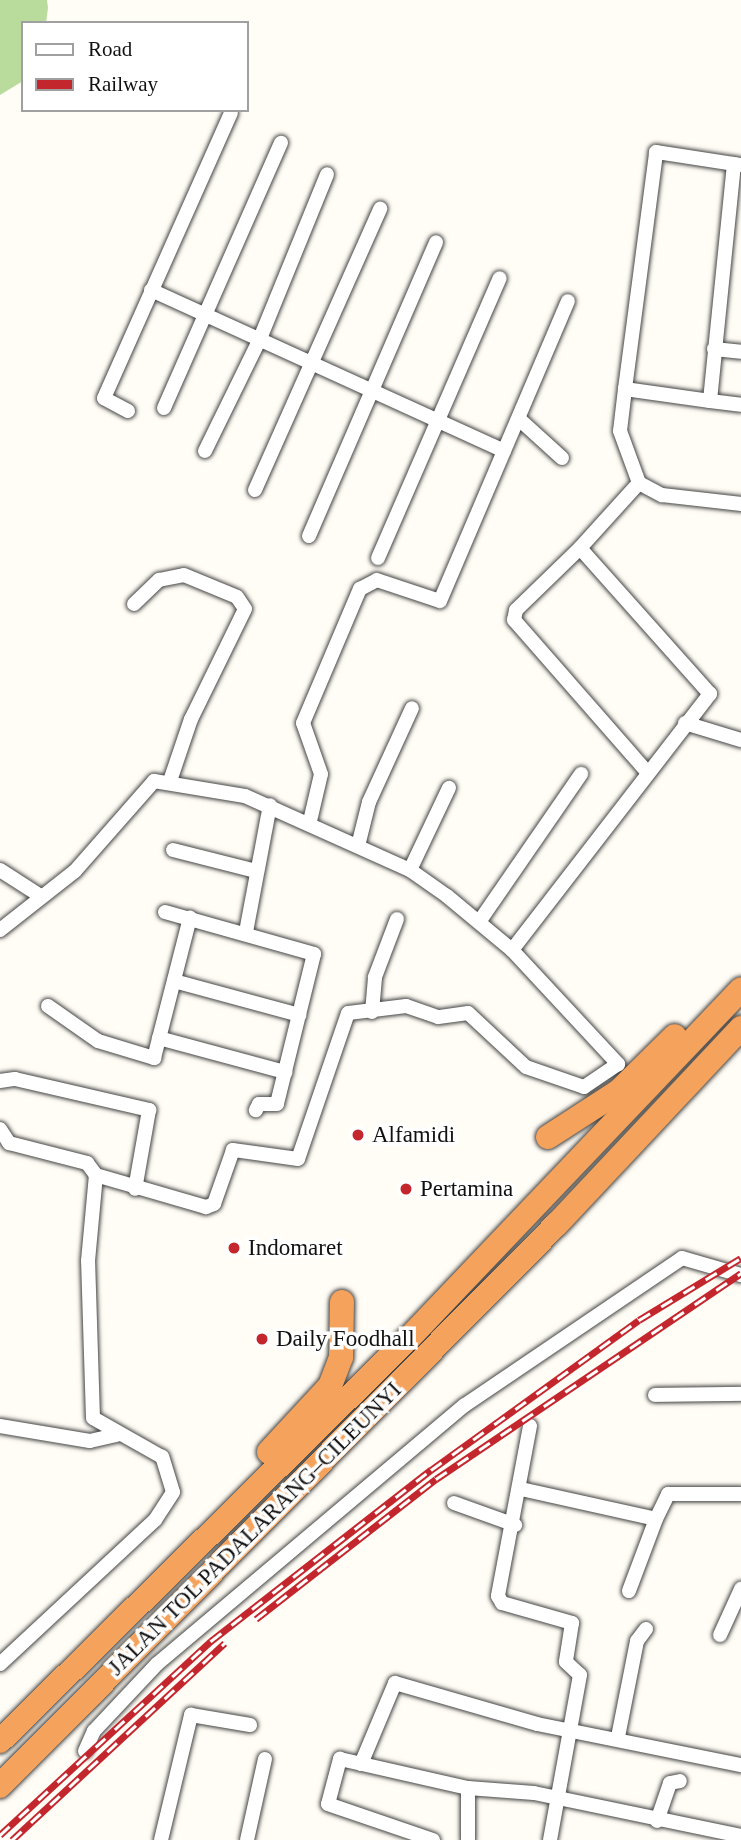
<!DOCTYPE html>
<html>
<head>
<meta charset="utf-8">
<style>
  body { margin:0 }
  #map { position:relative; width:741px; height:1840px; overflow:hidden; background:#fffdf5; font-family:"Times New Roman",serif }
  div>[style] { position:absolute }
  .forest>* { inset:0; background:#b9dc9c }
  .roads { filter:drop-shadow(0 0 2px #444) drop-shadow(0 0 2px #444) }
  .minor>* { height:14px; margin:-7px; padding:0 7px; transform-origin:7px; border-radius:7px; background:#fff }
  .motorway>* { height:24px; margin:-12px; padding:0 12px; transform-origin:12px; border-radius:12px; background:#f5a25d }
  .rail>* { height:7px; margin-top:-3.5px; transform-origin:0; background:repeating-linear-gradient(90deg,#fff 0 13px,#c4262e 0 26px); box-sizing:border-box; border-block:2px solid #c4262e }
  .dots>* { width:19px; height:19px; translate:-50% -50%; box-sizing:border-box; border:4px solid #fff; border-radius:50% }
  span { translate:-50% -50%; white-space:nowrap; text-align:center; line-height:1.15; -webkit-text-stroke:7px #fff; paint-order:stroke }
  .poi-label { font-size:23px; color:#111 }
  .left { translate:0 -50%; text-align:left }
  .street-label { font-size:23px; color:#111 }
  .legend { position:absolute; left:21px; top:21px; width:228px; height:91px; box-sizing:border-box; background:#fff; border:2px solid #a0a0a0; margin:0; padding:9px 12px; list-style:none; font-size:21px; color:#111 }
  .legend li { display:flex; align-items:center; gap:14px; height:35px }
  .legend b { width:35px; border:2px solid #a0a0a0 }
</style>
</head>
<body>
<div id="map">
  <div class="forest">
    <div style="clip-path:polygon(0 0,47px 0,48px 8px,46px 23px,23px 23px,23px 81px,0 95px)"></div>
  </div>
  <div class="roads">
    <div class="minor">
      <div style="left:734px;top:164px;width:238px;rotate:95.8deg"></div>
      <div style="left:710px;top:401px;width:86px;rotate:-172deg"></div>
      <div style="left:625px;top:389px;width:239px;rotate:-82.5deg"></div>
      <div style="left:656px;top:152px;width:86px;rotate:8.7deg"></div>
      <div style="left:151px;top:290px;width:388px;rotate:24.5deg"></div>
      <div style="left:714px;top:349px;width:27px;rotate:6deg"></div>
      <div style="left:625px;top:389px;width:42px;rotate:96.8deg"></div>
      <div style="left:620px;top:431px;width:55px;rotate:69.9deg"></div>
      <div style="left:639px;top:483px;width:26px;rotate:28deg"></div>
      <div style="left:662px;top:495px;width:80px;rotate:6.5deg"></div>
      <div style="left:710px;top:401px;width:31px;rotate:7deg"></div>
      <div style="left:164px;top:408px;width:290px;rotate:-66.2deg"></div>
      <div style="left:128px;top:411px;width:27px;rotate:-152deg"></div>
      <div style="left:104px;top:398px;width:312px;rotate:-66deg"></div>
      <div style="left:519px;top:419px;width:58px;rotate:42.2deg"></div>
      <div style="left:205px;top:451px;width:123px;rotate:-63.9deg"></div>
      <div style="left:259px;top:341px;width:180px;rotate:-67.8deg"></div>
      <div style="left:255px;top:490px;width:308px;rotate:-66deg"></div>
      <div style="left:309px;top:536px;width:320px;rotate:-66.6deg"></div>
      <div style="left:580px;top:548px;width:89px;rotate:135.9deg"></div>
      <div style="left:516px;top:610px;width:10px;rotate:101deg"></div>
      <div style="left:514px;top:620px;width:201px;rotate:48.8deg"></div>
      <div style="left:378px;top:558px;width:305px;rotate:-66.5deg"></div>
      <div style="left:134px;top:604px;width:35px;rotate:-44deg"></div>
      <div style="left:159px;top:580px;width:25px;rotate:-11deg"></div>
      <div style="left:184px;top:575px;width:57px;rotate:22.5deg"></div>
      <div style="left:237px;top:597px;width:14px;rotate:56deg"></div>
      <div style="left:245px;top:609px;width:123px;rotate:116.1deg"></div>
      <div style="left:191px;top:719px;width:65px;rotate:108.7deg"></div>
      <div style="left:685px;top:723px;width:59px;rotate:16.9deg"></div>
      <div style="left:310px;top:821px;width:48px;rotate:-76.8deg"></div>
      <div style="left:321px;top:774px;width:54px;rotate:-109.4deg"></div>
      <div style="left:303px;top:723px;width:146px;rotate:-67deg"></div>
      <div style="left:360px;top:589px;width:19px;rotate:-28deg"></div>
      <div style="left:377px;top:580px;width:66px;rotate:18.4deg"></div>
      <div style="left:440px;top:601px;width:326px;rotate:-66.9deg"></div>
      <div style="left:358px;top:846px;width:45px;rotate:-76deg"></div>
      <div style="left:369px;top:802px;width:103px;rotate:-65.4deg"></div>
      <div style="left:173px;top:850px;width:86px;rotate:14.2deg"></div>
      <div style="left:0;top:870px;width:46px;rotate:32.7deg"></div>
      <div style="left:410px;top:870px;width:91px;rotate:-64.6deg"></div>
      <div style="left:165px;top:912px;width:155px;rotate:15.7deg"></div>
      <div style="left:314px;top:954px;width:154px;rotate:103.9deg"></div>
      <div style="left:277px;top:1104px;width:18px;rotate:180deg"></div>
      <div style="left:259px;top:1104px;width:7px;rotate:117deg"></div>
      <div style="left:479px;top:922px;width:180px;rotate:-55.4deg"></div>
      <div style="left:0;top:930px;width:95px;rotate:-38.2deg"></div>
      <div style="left:75px;top:871px;width:120px;rotate:-48.7deg"></div>
      <div style="left:154px;top:781px;width:92px;rotate:9.4deg"></div>
      <div style="left:245px;top:796px;width:181px;rotate:24.2deg"></div>
      <div style="left:410px;top:870px;width:45px;rotate:35.1deg"></div>
      <div style="left:447px;top:896px;width:85px;rotate:39.7deg"></div>
      <div style="left:512px;top:950px;width:156px;rotate:47.1deg"></div>
      <div style="left:618px;top:1064px;width:41px;rotate:145.9deg"></div>
      <div style="left:584px;top:1087px;width:61px;rotate:-161deg"></div>
      <div style="left:526px;top:1067px;width:79px;rotate:-137deg"></div>
      <div style="left:468px;top:1013px;width:30px;rotate:172deg"></div>
      <div style="left:438px;top:1017px;width:34px;rotate:-161deg"></div>
      <div style="left:406px;top:1006px;width:58px;rotate:173.1deg"></div>
      <div style="left:348px;top:1013px;width:154px;rotate:108.9deg"></div>
      <div style="left:298px;top:1159px;width:66px;rotate:-172.1deg"></div>
      <div style="left:233px;top:1150px;width:57px;rotate:109.4deg"></div>
      <div style="left:214px;top:1204px;width:9px;rotate:159deg"></div>
      <div style="left:206px;top:1207px;width:115px;rotate:-163.8deg"></div>
      <div style="left:246px;top:932px;width:129px;rotate:-79.3deg"></div>
      <div style="left:512px;top:950px;width:324px;rotate:-52.3deg"></div>
      <div style="left:710px;top:694px;width:195px;rotate:-131.7deg"></div>
      <div style="left:580px;top:548px;width:88px;rotate:-47.8deg"></div>
      <div style="left:174px;top:981px;width:130px;rotate:15.2deg"></div>
      <div style="left:48px;top:1006px;width:61px;rotate:35deg"></div>
      <div style="left:98px;top:1041px;width:59px;rotate:16.9deg"></div>
      <div style="left:154px;top:1058px;width:145px;rotate:-75.6deg"></div>
      <div style="left:372px;top:1012px;width:35px;rotate:-85deg"></div>
      <div style="left:375px;top:977px;width:62px;rotate:-69.2deg"></div>
      <div style="left:159px;top:1038px;width:131px;rotate:15.1deg"></div>
      <div style="left:0;top:1081px;width:15px;rotate:-8deg"></div>
      <div style="left:15px;top:1079px;width:138px;rotate:13deg"></div>
      <div style="left:149px;top:1110px;width:80px;rotate:100deg"></div>
      <div style="left:0;top:1129px;width:17px;rotate:57deg"></div>
      <div style="left:9px;top:1143px;width:81px;rotate:14.4deg"></div>
      <div style="left:87px;top:1163px;width:15px;rotate:53deg"></div>
      <div style="left:655px;top:1395px;width:86px;rotate:-0.7deg"></div>
      <div style="left:0;top:1426px;width:91px;rotate:9.5deg"></div>
      <div style="left:90px;top:1441px;width:27px;rotate:-13deg"></div>
      <div style="left:530px;top:1426px;width:173px;rotate:100.7deg"></div>
      <div style="left:498px;top:1596px;width:8px;rotate:60deg"></div>
      <div style="left:502px;top:1603px;width:73px;rotate:15.9deg"></div>
      <div style="left:572px;top:1623px;width:39px;rotate:99deg"></div>
      <div style="left:566px;top:1662px;width:19px;rotate:43deg"></div>
      <div style="left:580px;top:1675px;width:168px;rotate:100.3deg"></div>
      <div style="left:521px;top:1489px;width:138px;rotate:12.5deg"></div>
      <div style="left:656px;top:1519px;width:77px;rotate:110.6deg"></div>
      <div style="left:454px;top:1503px;width:65px;rotate:19.8deg"></div>
      <div style="left:656px;top:1519px;width:28px;rotate:-64deg"></div>
      <div style="left:668px;top:1494px;width:73px"></div>
      <div style="left:720px;top:1635px;width:51px;rotate:-65.5deg"></div>
      <div style="left:0;top:1664px;width:212px;rotate:-42.9deg"></div>
      <div style="left:155px;top:1520px;width:33px;rotate:-57deg"></div>
      <div style="left:173px;top:1492px;width:37px;rotate:-107deg"></div>
      <div style="left:162px;top:1457px;width:79px;rotate:-150.5deg"></div>
      <div style="left:93px;top:1418px;width:157px;rotate:-91.8deg"></div>
      <div style="left:88px;top:1261px;width:86px;rotate:-84.7deg"></div>
      <div style="left:618px;top:1737px;width:98px;rotate:-78.8deg"></div>
      <div style="left:637px;top:1641px;width:15px;rotate:-53deg"></div>
      <div style="left:85px;top:1751px;width:22px;rotate:-66deg"></div>
      <div style="left:94px;top:1731px;width:92px;rotate:-46.8deg"></div>
      <div style="left:157px;top:1664px;width:402px;rotate:-40.1deg"></div>
      <div style="left:465px;top:1405px;width:262px;rotate:-34.1deg"></div>
      <div style="left:682px;top:1258px;width:61px;rotate:16.1deg"></div>
      <div style="left:361px;top:1764px;width:88px;rotate:-67.2deg"></div>
      <div style="left:395px;top:1683px;width:148px;rotate:16.1deg"></div>
      <div style="left:537px;top:1724px;width:208px;rotate:11.4deg"></div>
      <div style="left:468px;top:1788px;width:66px;rotate:4.3deg"></div>
      <div style="left:534px;top:1793px;width:211px;rotate:11.7deg"></div>
      <div style="left:657px;top:1821px;width:40px;rotate:-71.1deg"></div>
      <div style="left:670px;top:1783px;width:10px;rotate:-11deg"></div>
      <div style="left:161px;top:1840px;width:129px;rotate:-76.5deg"></div>
      <div style="left:191px;top:1715px;width:60px;rotate:9.6deg"></div>
      <div style="left:247px;top:1840px;width:83px;rotate:-77.5deg"></div>
      <div style="left:433px;top:1840px;width:111px;rotate:-161.1deg"></div>
      <div style="left:328px;top:1804px;width:47px;rotate:-75.1deg"></div>
      <div style="left:340px;top:1759px;width:131px;rotate:12.8deg"></div>
      <div style="left:468px;top:1788px;width:52px;rotate:90deg"></div>
    </div>
    <div class="motorway">
      <div style="left:548px;top:1137px;width:85px;rotate:-32.9deg"></div>
      <div style="left:619px;top:1091px;width:78px;rotate:-44.5deg"></div>
      <div style="left:269px;top:1452px;width:90px;rotate:-47.3deg"></div>
      <div style="left:330px;top:1386px;width:31px;rotate:-69deg"></div>
      <div style="left:341px;top:1357px;width:55px;rotate:-89deg"></div>
      <div style="left:0;top:1741px;width:576px;rotate:-44.58deg"></div>
      <div style="left:410px;top:1337px;width:480px;rotate:-46.4deg"></div>
      <div style="left:0;top:1786px;width:791px;rotate:-45.26deg"></div>
      <div style="left:557px;top:1224px;width:269px;rotate:-46.8deg"></div>
    </div>
  </div>
  <div class="rail">
    <div style="left:256px;top:1619px;width:228px;rotate:-37.9deg"></div>
    <div style="left:436px;top:1479px;width:368px;rotate:-34deg"></div>
    <div style="left:0;top:1835px;width:287px;rotate:-42.6deg"></div>
    <div style="left:211px;top:1641px;width:279px;rotate:-37.9deg"></div>
    <div style="left:431px;top:1470px;width:256px;rotate:-35.8deg"></div>
    <div style="left:639px;top:1320px;width:119px;rotate:-31.3deg"></div>
    <div style="left:12px;top:1840px;width:290px;rotate:-42.8deg"></div>
  </div>
  <div class="dots">
    <div style="left:358px;top:1135px;background:#c4262e"></div>
    <div style="left:406px;top:1189px;background:#c4262e"></div>
    <div style="left:234px;top:1248px;background:#c4262e"></div>
    <div style="left:262px;top:1339px;background:#c4262e"></div>
  </div>
  <div class="poi-label">
    <span class="left" style="left:372px;top:1135px">Alfamidi</span>
    <span class="left" style="left:420px;top:1189px">Pertamina</span>
    <span class="left" style="left:248px;top:1248px">Indomaret</span>
    <span class="left" style="left:276px;top:1339px">Daily Foodhall</span>
  </div>
  <div class="street-label">
    <span style="left:255px;top:1529px;rotate:-45deg">JALAN TOL PADALARANG–CILEUNYI</span>
  </div>
  <ul class="legend">
  <li><b style="height:9px;background:#fff"></b>Road</li>
  <li><b style="height:9px;background:#c4262e"></b>Railway</li>
  </ul>
</div>
</body>
</html>
